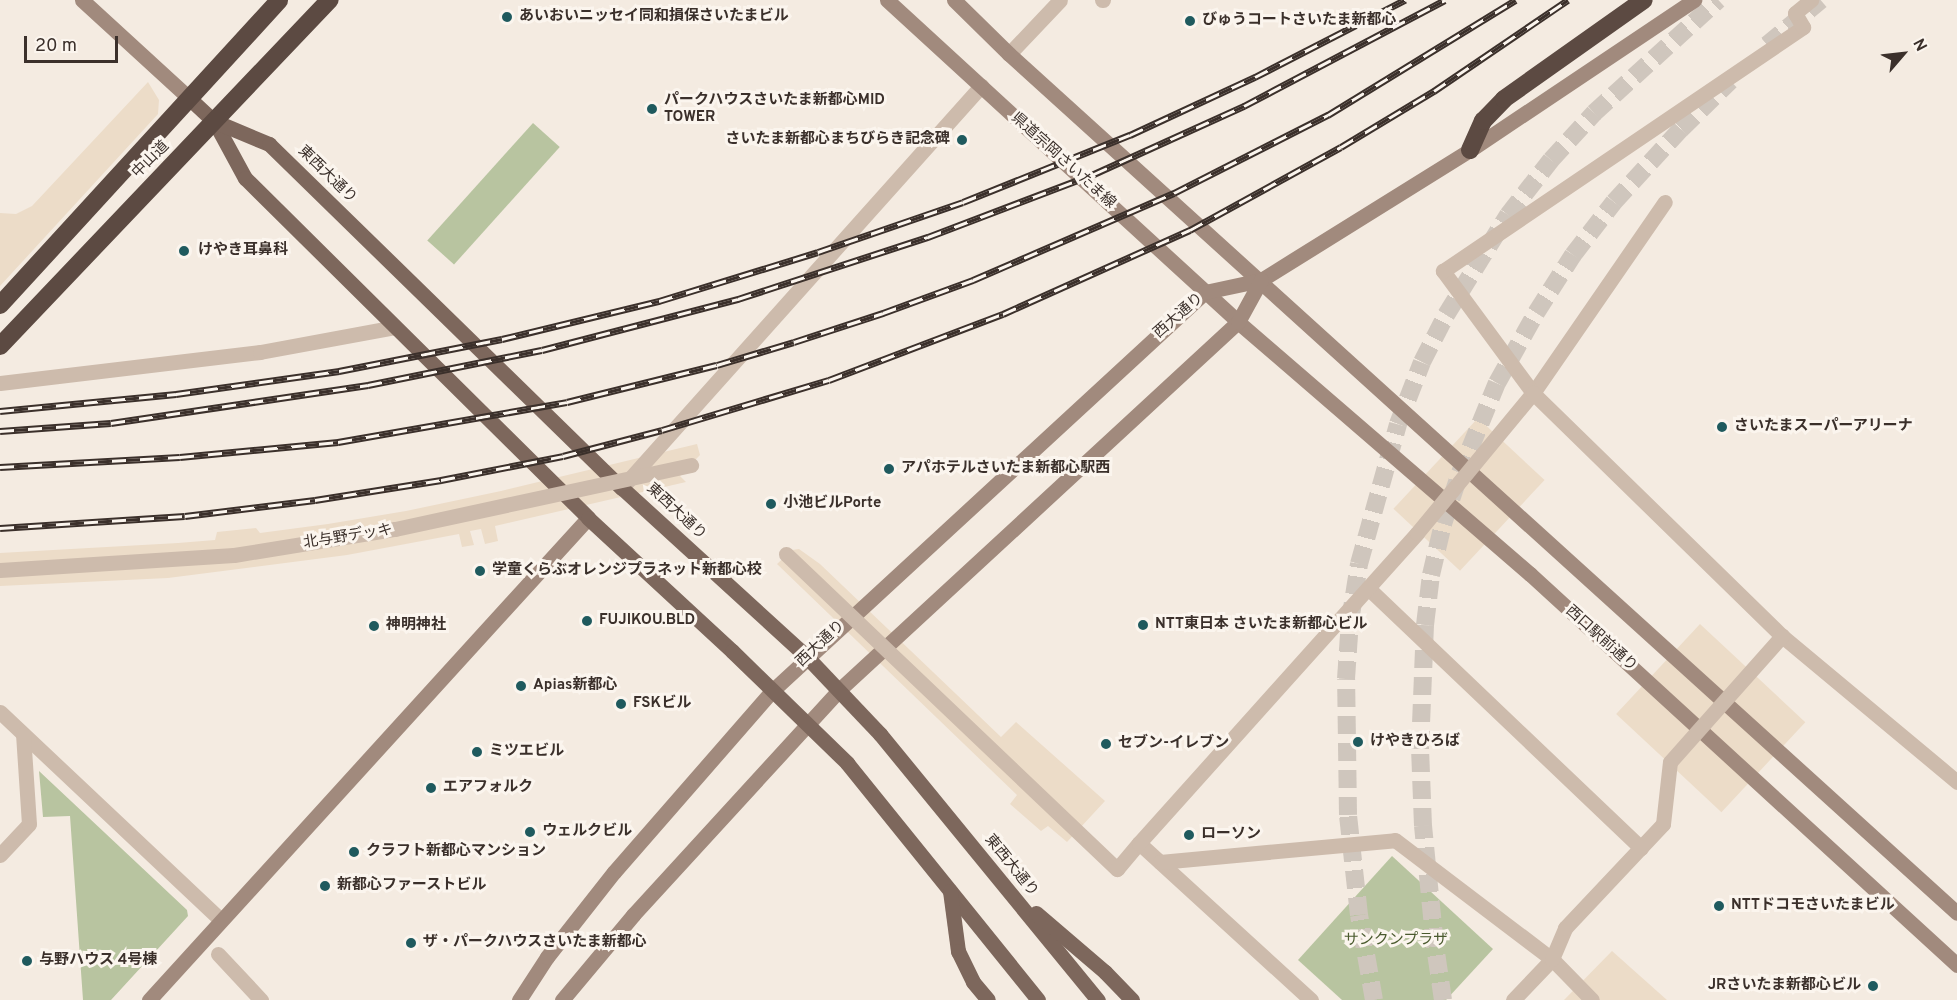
<!DOCTYPE html>
<html>
<head>
<meta charset="utf-8">
<style>
  body { margin:0 }
  #map { position:relative; width:1957px; height:1000px; overflow:hidden; background:#f4ebe1; font-family:Overpass,"Noto Sans JP",sans-serif }
  div>[style] { position:absolute }
  .green>* { inset:0; background:#b8c4a0; transform-origin:0 0 }
  .plaza>* { inset:0; background:#ecdcc8; transform-origin:0 0 }
  .highway-tunnel>* { height:18px; margin-top:-9px; transform-origin:0; background:repeating-linear-gradient(90deg,#cfc6bd 0 18px,transparent 0 27px) }
  .street>* { height:15px; margin:-7.5px; padding:0 7.5px; transform-origin:7.5px; border-radius:7.5px; background:#cdbbac }
  .secondary>* { height:15px; margin:-7.5px; padding:0 7.5px; transform-origin:7.5px; border-radius:7.5px; background:#a18a7d }
  .primary>* { height:15px; margin:-7.5px; padding:0 7.5px; transform-origin:7.5px; border-radius:7.5px; background:#7d675c }
  .highway>* { height:18px; margin:-9px; padding:0 9px; transform-origin:9px; border-radius:9px; background:#5c4a42 }
  .rail>* { height:7px; margin-top:-3.5px; transform-origin:0; background:repeating-linear-gradient(90deg,#fbf5ee 0 14px,#3b302b 0 28px); box-sizing:border-box; border-block:2px solid #3b302b }
  .street-bridge>* { height:15px; margin:-7.5px; padding:0 7.5px; transform-origin:7.5px; border-radius:7.5px; background:#cdbbac }
  .dots>* { width:16px; height:16px; translate:-50% -50%; box-sizing:border-box; border:3px solid #fbf5ee; border-radius:50% }
  span { translate:-50% -50%; white-space:nowrap; text-align:center; line-height:1.15; -webkit-text-stroke:6px #fbf5ee; paint-order:stroke }
  .poi-label { font-size:15px; color:#3b302b; font-weight:700 }
  .left { translate:0 -50%; text-align:left }
  .right { translate:-100% -50%; text-align:right }
  .street-label { font-size:15px; color:#3b302b }
  .park-label { font-size:15px; color:#4a5a2e }
  .north { position:absolute; left:1873px; top:24px; width:60px; height:60px; -webkit-text-stroke:4px #fbf5ee; paint-order:stroke; rotate:62deg; font-size:16px; font-weight:700; line-height:24px; text-align:center; color:#3b302b }
  .north::after { content:''; display:block; margin:auto; width:21px; height:27px; background:#3b302b; clip-path:polygon(50% 0,100% 100%,50% 72%,0 100%) }
  .scale { position:absolute; left:24px; top:36px; width:94px; height:27px; box-sizing:border-box; border:3px solid #3b302b; border-top:0; padding-left:8px; font-size:18px; line-height:21px; white-space:nowrap; color:#3b302b; -webkit-text-stroke:4px #fbf5ee; paint-order:stroke }
</style>
</head>
<body>
<div id="map">
  <div class="green">
    <div style="left:533px;top:123px;width:36px;height:158px;rotate:42deg"></div>
    <div style="clip-path:polygon(39px 771px,187px 910px,188px 916px,111px 1000px,83px 1000px,70px 816px,43px 817px)"></div>
    <div style="clip-path:polygon(1392px 856px,1493px 949px,1446px 1000px,1342px 1000px,1298px 960px)"></div>
  </div>
  <div class="plaza">
    <div style="clip-path:polygon(148px 82px,159px 100px,158px 114px,0 286px,0 213px,16px 214px,32px 206px)"></div>
    <div style="left:1478px;top:418px;width:91px;height:124px;rotate:43deg"></div>
    <div style="clip-path:polygon(697px 444px,700px 455px,680px 476px,686px 482px,495px 526px,498px 541px,485px 544px,481px 529px,470px 531px,474px 545px,462px 547px,459px 534px,347px 555px,168px 578px,0 586px,0 553px,178px 543px,215px 540px,217px 532px,256px 528px,260px 533px,328px 524px,406px 511px,501px 491px)"></div>
    <div style="clip-path:polygon(799px 549px,820px 564px,1001px 737px,1016px 722px,1105px 801px,1067px 842px,1048px 826px,1041px 831px,1010px 804px,1017px 795px,777px 564px,792px 550px)"></div>
    <div style="left:1700px;top:624px;width:144px;height:123px;rotate:43deg"></div>
    <div style="clip-path:polygon(1612px 951px,1667px 1000px,1564px 1000px)"></div>
  </div>
  <div class="highway-tunnel">
    <div style="left:1767px;top:45px;width:70px;rotate:-39.8deg"></div>
    <div style="left:1374px;top:1000px;width:86px;rotate:-100deg"></div>
    <div style="left:1359px;top:915px;width:101px;rotate:-96.3deg"></div>
    <div style="left:1348px;top:815px;width:136px;rotate:-90.8deg"></div>
    <div style="left:1346px;top:679px;width:58px;rotate:-86.1deg"></div>
    <div style="left:1350px;top:621px;width:58px;rotate:-81deg"></div>
    <div style="left:1359px;top:564px;width:145px;rotate:-74.4deg"></div>
    <div style="left:1398px;top:424px;width:66px;rotate:-68.8deg"></div>
    <div style="left:1422px;top:362px;width:53px;rotate:-62.9deg"></div>
    <div style="left:1446px;top:315px;width:118px;rotate:-58.2deg"></div>
    <div style="left:1508px;top:215px;width:70px;rotate:-52deg"></div>
    <div style="left:1551px;top:160px;width:64px;rotate:-47.5deg"></div>
    <div style="left:1594px;top:113px;width:168px;rotate:-42.3deg"></div>
    <div style="left:1443px;top:1000px;width:55px;rotate:-98.4deg"></div>
    <div style="left:1435px;top:946px;width:121px;rotate:-95.7deg"></div>
    <div style="left:1423px;top:826px;width:77px;rotate:-92.2deg"></div>
    <div style="left:1420px;top:749px;width:124px;rotate:-87.7deg"></div>
    <div style="left:1425px;top:625px;width:50px;rotate:-83.2deg"></div>
    <div style="left:1431px;top:575px;width:52px;rotate:-76.8deg"></div>
    <div style="left:1443px;top:524px;width:54px;rotate:-71.6deg"></div>
    <div style="left:1460px;top:473px;width:97px;rotate:-67.7deg"></div>
    <div style="left:1497px;top:383px;width:80px;rotate:-60.9deg"></div>
    <div style="left:1536px;top:313px;width:69px;rotate:-57.5deg"></div>
    <div style="left:1573px;top:255px;width:67px;rotate:-52.3deg"></div>
    <div style="left:1614px;top:202px;width:99px;rotate:-47.5deg"></div>
    <div style="left:1681px;top:129px;width:69px;rotate:-44.4deg"></div>
  </div>
  <div class="street">
    <div style="left:1102px;top:0;width:1px"></div>
    <div style="left:1009px;top:54px;width:74px;rotate:-46.6deg"></div>
    <div style="left:0;top:383px;width:262px;rotate:-6.8deg"></div>
    <div style="left:260px;top:352px;width:137px;rotate:-10.5deg"></div>
    <div style="left:1533px;top:393px;width:232px;rotate:-55.4deg"></div>
    <div style="left:626px;top:483px;width:533px;rotate:-48.2deg"></div>
    <div style="left:0;top:712px;width:303px;rotate:43.3deg"></div>
    <div style="left:0;top:855px;width:42px;rotate:-46.9deg"></div>
    <div style="left:29px;top:824px;width:90px;rotate:-93.8deg"></div>
    <div style="left:218px;top:954px;width:63px;rotate:46.9deg"></div>
    <div style="left:1513px;top:1000px;width:57px;rotate:-46.4deg"></div>
    <div style="left:1552px;top:959px;width:57px;rotate:45.7deg"></div>
  </div>
  <div class="secondary">
    <div style="left:82px;top:0;width:147px;rotate:42.5deg"></div>
    <div style="left:887px;top:0;width:476px;rotate:42.5deg"></div>
    <div style="left:1238px;top:322px;width:386px;rotate:40.8deg"></div>
    <div style="left:1530px;top:574px;width:579px;rotate:42.48deg"></div>
    <div style="left:954px;top:0;width:77px;rotate:44.5deg"></div>
    <div style="left:1009px;top:54px;width:1279px;rotate:42.18deg"></div>
    <div style="left:149px;top:1000px;width:652px;rotate:-47.67deg"></div>
    <div style="left:519px;top:1000px;width:51px;rotate:-56.9deg"></div>
    <div style="left:547px;top:957px;width:108px;rotate:-51.8deg"></div>
    <div style="left:614px;top:872px;width:242px;rotate:-48.9deg"></div>
    <div style="left:773px;top:690px;width:587px;rotate:-42.65deg"></div>
    <div style="left:1205px;top:292px;width:57px;rotate:-12.1deg"></div>
    <div style="left:1261px;top:280px;width:246px;rotate:-31.9deg"></div>
    <div style="left:1470px;top:150px;width:270px;rotate:-33.8deg"></div>
    <div style="left:562px;top:1000px;width:111px;rotate:-50.1deg"></div>
    <div style="left:633px;top:915px;width:305px;rotate:-47.5deg"></div>
    <div style="left:839px;top:690px;width:543px;rotate:-42.69deg"></div>
    <div style="left:1238px;top:322px;width:48px;rotate:-61.3deg"></div>
  </div>
  <div class="primary">
    <div style="left:190px;top:99px;width:33px;rotate:43deg"></div>
    <div style="left:214px;top:121px;width:65px;rotate:61.5deg"></div>
    <div style="left:245px;top:178px;width:483px;rotate:44.7deg"></div>
    <div style="left:588px;top:518px;width:196px;rotate:42.7deg"></div>
    <div style="left:732px;top:651px;width:161px;rotate:44.2deg"></div>
    <div style="left:847px;top:763px;width:304px;rotate:51.1deg"></div>
    <div style="left:214px;top:121px;width:60px;rotate:22.7deg"></div>
    <div style="left:269px;top:144px;width:493px;rotate:44.3deg"></div>
    <div style="left:622px;top:488px;width:249px;rotate:42.4deg"></div>
    <div style="left:806px;top:656px;width:108px;rotate:46.5deg"></div>
    <div style="left:880px;top:734px;width:344px;rotate:50.7deg"></div>
    <div style="left:950px;top:891px;width:61px;rotate:82.4deg"></div>
    <div style="left:958px;top:951px;width:34px;rotate:64deg"></div>
    <div style="left:973px;top:982px;width:23px;rotate:50deg"></div>
    <div style="left:1036px;top:913px;width:91px;rotate:40.5deg"></div>
    <div style="left:1105px;top:972px;width:39px;rotate:46deg"></div>
  </div>
  <div class="highway">
    <div style="left:1470px;top:150px;width:32px;rotate:-66deg"></div>
    <div style="left:1483px;top:121px;width:30px;rotate:-46deg"></div>
    <div style="left:1504px;top:99px;width:171px;rotate:-35.3deg"></div>
    <div style="left:0;top:305px;width:413px;rotate:-47.5deg"></div>
    <div style="left:0;top:346px;width:478px;rotate:-46.4deg"></div>
  </div>
  <div class="rail">
    <div style="left:0;top:411px;width:177px;rotate:-5.5deg"></div>
    <div style="left:176px;top:394px;width:165px;rotate:-8deg"></div>
    <div style="left:339px;top:371px;width:166px;rotate:-11.1deg"></div>
    <div style="left:502px;top:339px;width:162px;rotate:-13.6deg"></div>
    <div style="left:659px;top:301px;width:166px;rotate:-17.1deg"></div>
    <div style="left:818px;top:252px;width:153px;rotate:-19deg"></div>
    <div style="left:963px;top:202px;width:180px;rotate:-21.9deg"></div>
    <div style="left:1130px;top:135px;width:138px;rotate:-24.9deg"></div>
    <div style="left:1255px;top:77px;width:169px;rotate:-27.2deg"></div>
    <div style="left:0;top:431px;width:111px;rotate:-4.1deg"></div>
    <div style="left:111px;top:423px;width:260px;rotate:-8.4deg"></div>
    <div style="left:368px;top:385px;width:177px;rotate:-11.4deg"></div>
    <div style="left:542px;top:350px;width:203px;rotate:-14.6deg"></div>
    <div style="left:738px;top:299px;width:200px;rotate:-18.1deg"></div>
    <div style="left:928px;top:237px;width:178px;rotate:-20.8deg"></div>
    <div style="left:1094px;top:174px;width:165px;rotate:-24.4deg"></div>
    <div style="left:1244px;top:106px;width:227px;rotate:-27.8deg"></div>
    <div style="left:0;top:467px;width:180px;rotate:-3.2deg"></div>
    <div style="left:180px;top:457px;width:159px;rotate:-5.4deg"></div>
    <div style="left:338px;top:442px;width:232px;rotate:-9.9deg"></div>
    <div style="left:567px;top:402px;width:154px;rotate:-13.9deg"></div>
    <div style="left:717px;top:365px;width:80px;rotate:-16.6deg"></div>
    <div style="left:794px;top:342px;width:94px;rotate:-18deg"></div>
    <div style="left:883px;top:313px;width:96px;rotate:-20.1deg"></div>
    <div style="left:973px;top:280px;width:219px;rotate:-23.4deg"></div>
    <div style="left:1174px;top:193px;width:173px;rotate:-26.9deg"></div>
    <div style="left:1328px;top:115px;width:220px;rotate:-31.5deg"></div>
    <div style="left:0;top:528px;width:185px;rotate:-3.7deg"></div>
    <div style="left:185px;top:516px;width:131px;rotate:-7deg"></div>
    <div style="left:315px;top:500px;width:128px;rotate:-9deg"></div>
    <div style="left:441px;top:480px;width:124px;rotate:-11.1deg"></div>
    <div style="left:563px;top:456px;width:102px;rotate:-14.7deg"></div>
    <div style="left:662px;top:430px;width:174px;rotate:-16.7deg"></div>
    <div style="left:829px;top:380px;width:186px;rotate:-20.8deg"></div>
    <div style="left:1003px;top:314px;width:205px;rotate:-24.2deg"></div>
    <div style="left:1190px;top:230px;width:172px;rotate:-28.8deg"></div>
    <div style="left:1341px;top:147px;width:109px;rotate:-31.1deg"></div>
    <div style="left:1434px;top:91px;width:162px;rotate:-34.2deg"></div>
  </div>
  <div class="street-bridge">
    <div style="left:1533px;top:393px;width:152px;rotate:-126.4deg"></div>
    <div style="left:1443px;top:271px;width:435px;rotate:-34.1deg"></div>
    <div style="left:1803px;top:27px;width:16px;rotate:-120deg"></div>
    <div style="left:1795px;top:13px;width:21px;rotate:-39deg"></div>
    <div style="left:786px;top:554px;width:457px;rotate:43.6deg"></div>
    <div style="left:1117px;top:869px;width:34px;rotate:-50deg"></div>
    <div style="left:1139px;top:843px;width:233px;rotate:42.4deg"></div>
    <div style="left:0;top:570px;width:234px;rotate:-3.7deg"></div>
    <div style="left:234px;top:555px;width:163px;rotate:-9.2deg"></div>
    <div style="left:395px;top:529px;width:303px;rotate:-12.2deg"></div>
    <div style="left:1368px;top:588px;width:377px;rotate:43.6deg"></div>
    <div style="left:1139px;top:843px;width:416px;rotate:-48.1deg"></div>
    <div style="left:1417px;top:533px;width:182px;rotate:-50.4deg"></div>
    <div style="left:1533px;top:393px;width:348px;rotate:44.3deg"></div>
    <div style="left:1782px;top:636px;width:228px;rotate:39.8deg"></div>
    <div style="left:1160px;top:862px;width:236px;rotate:-5.3deg"></div>
    <div style="left:1395px;top:840px;width:197px;rotate:37.2deg"></div>
    <div style="left:1552px;top:959px;width:34px;rotate:-67deg"></div>
    <div style="left:1565px;top:928px;width:143px;rotate:-46.7deg"></div>
    <div style="left:1663px;top:824px;width:62px;rotate:-83.6deg"></div>
    <div style="left:1670px;top:762px;width:169px;rotate:-48.4deg"></div>
  </div>
  <div class="dots">
    <div style="left:507px;top:17px;background:#1f5a5e"></div>
    <div style="left:1190px;top:21px;background:#1f5a5e"></div>
    <div style="left:652px;top:109px;background:#1f5a5e"></div>
    <div style="left:962px;top:140px;background:#1f5a5e"></div>
    <div style="left:184px;top:251px;background:#1f5a5e"></div>
    <div style="left:1722px;top:427px;background:#1f5a5e"></div>
    <div style="left:889px;top:469px;background:#1f5a5e"></div>
    <div style="left:771px;top:504px;background:#1f5a5e"></div>
    <div style="left:480px;top:571px;background:#1f5a5e"></div>
    <div style="left:587px;top:621px;background:#1f5a5e"></div>
    <div style="left:1143px;top:625px;background:#1f5a5e"></div>
    <div style="left:374px;top:626px;background:#1f5a5e"></div>
    <div style="left:521px;top:686px;background:#1f5a5e"></div>
    <div style="left:621px;top:704px;background:#1f5a5e"></div>
    <div style="left:1358px;top:742px;background:#1f5a5e"></div>
    <div style="left:1106px;top:744px;background:#1f5a5e"></div>
    <div style="left:477px;top:752px;background:#1f5a5e"></div>
    <div style="left:431px;top:788px;background:#1f5a5e"></div>
    <div style="left:530px;top:832px;background:#1f5a5e"></div>
    <div style="left:1189px;top:835px;background:#1f5a5e"></div>
    <div style="left:354px;top:852px;background:#1f5a5e"></div>
    <div style="left:325px;top:886px;background:#1f5a5e"></div>
    <div style="left:1719px;top:906px;background:#1f5a5e"></div>
    <div style="left:411px;top:943px;background:#1f5a5e"></div>
    <div style="left:27px;top:961px;background:#1f5a5e"></div>
    <div style="left:1873px;top:986px;background:#1f5a5e"></div>
  </div>
  <div class="poi-label">
    <span class="left" style="left:519px;top:17px">あいおいニッセイ同和損保さいたまビル</span>
    <span class="left" style="left:1202px;top:21px">びゅうコートさいたま新都心</span>
    <span class="left" style="left:664px;top:109px">パークハウスさいたま新都心MID<br>TOWER</span>
    <span class="right" style="left:950px;top:140px">さいたま新都心まちびらき記念碑</span>
    <span class="left" style="left:198px;top:251px">けやき耳鼻科</span>
    <span class="left" style="left:1734px;top:427px">さいたまスーパーアリーナ</span>
    <span class="left" style="left:901px;top:469px">アパホテルさいたま新都心駅西</span>
    <span class="left" style="left:783px;top:504px">小池ビルPorte</span>
    <span class="left" style="left:492px;top:571px">学童くらぶオレンジプラネット新都心校</span>
    <span class="left" style="left:599px;top:621px">FUJIKOU.BLD</span>
    <span class="left" style="left:1155px;top:625px">NTT東日本 さいたま新都心ビル</span>
    <span class="left" style="left:386px;top:626px">神明神社</span>
    <span class="left" style="left:533px;top:686px">Apias新都心</span>
    <span class="left" style="left:633px;top:704px">FSKビル</span>
    <span class="left" style="left:1370px;top:742px">けやきひろば</span>
    <span class="left" style="left:1118px;top:744px">セブン-イレブン</span>
    <span class="left" style="left:489px;top:752px">ミツエビル</span>
    <span class="left" style="left:443px;top:788px">エアフォルク</span>
    <span class="left" style="left:542px;top:832px">ウェルクビル</span>
    <span class="left" style="left:1201px;top:835px">ローソン</span>
    <span class="left" style="left:366px;top:852px">クラフト新都心マンション</span>
    <span class="left" style="left:337px;top:886px">新都心ファーストビル</span>
    <span class="left" style="left:1731px;top:906px">NTTドコモさいたまビル</span>
    <span class="left" style="left:423px;top:943px">ザ・パークハウスさいたま新都心</span>
    <span class="left" style="left:39px;top:961px">与野ハウス 4号棟</span>
    <span class="right" style="left:1861px;top:986px">JRさいたま新都心ビル</span>
  </div>
  <div class="street-label">
    <span style="left:151px;top:160px;rotate:-45deg">中山道</span>
    <span style="left:1063px;top:161px;rotate:42deg">県道宗岡さいたま線</span>
    <span style="left:327px;top:175px;rotate:44deg">東西大通り</span>
    <span style="left:1179px;top:316px;rotate:-41deg">西大通り</span>
    <span style="left:676px;top:512px;rotate:43deg">東西大通り</span>
    <span style="left:348px;top:537px;rotate:-9deg">北与野デッキ</span>
    <span style="left:1601px;top:639px;rotate:42deg">西口駅前通り</span>
    <span style="left:821px;top:644px;rotate:-43deg">西大通り</span>
    <span style="left:1011px;top:866px;rotate:51deg">東西大通り</span>
  </div>
  <div class="park-label">
    <span style="left:1396px;top:941px">サンクンプラザ</span>
  </div>
  <div class="north">N</div>
  <div class="scale">20 m</div>
</div>
</body>
</html>
